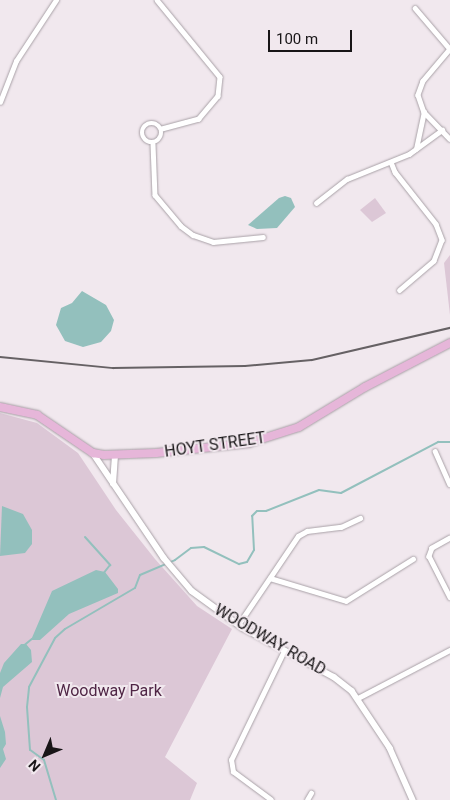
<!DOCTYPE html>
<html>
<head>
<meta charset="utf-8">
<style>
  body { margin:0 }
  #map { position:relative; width:450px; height:800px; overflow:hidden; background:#f1e8ee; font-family:Roboto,sans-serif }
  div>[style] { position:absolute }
  .green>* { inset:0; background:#dcc7d6 }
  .water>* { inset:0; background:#93c0bd }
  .stream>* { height:2px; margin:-1px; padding:0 1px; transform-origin:1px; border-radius:1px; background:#93c0bd }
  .roads { filter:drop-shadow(0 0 1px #a9a1a7) drop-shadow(0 0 1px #a9a1a7) }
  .minor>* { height:4.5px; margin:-2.25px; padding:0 2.25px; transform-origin:2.25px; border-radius:2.25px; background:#fff }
  .minor>.ring { margin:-2.25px; padding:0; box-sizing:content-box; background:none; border:4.5px solid #fff; border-radius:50% }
  .tertiary>* { height:5.5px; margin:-2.75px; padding:0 2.75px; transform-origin:2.75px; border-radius:2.75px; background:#fff }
  .primary>* { height:8px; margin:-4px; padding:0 4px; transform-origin:4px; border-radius:4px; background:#e6b6d9 }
  .rail>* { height:2px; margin:-1px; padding:0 1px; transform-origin:1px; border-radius:1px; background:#666164 }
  span { translate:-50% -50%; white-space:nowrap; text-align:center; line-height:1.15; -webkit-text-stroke:4px #f1e8ee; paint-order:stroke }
  .street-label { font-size:16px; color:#181517 }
  .park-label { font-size:16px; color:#4f2545 }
  .north { position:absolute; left:20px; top:730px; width:50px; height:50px; -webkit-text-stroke:4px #f1e8ee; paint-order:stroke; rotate:225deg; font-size:14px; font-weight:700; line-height:20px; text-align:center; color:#181517 }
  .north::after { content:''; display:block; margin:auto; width:18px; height:22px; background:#181517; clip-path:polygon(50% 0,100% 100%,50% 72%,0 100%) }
  .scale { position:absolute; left:268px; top:30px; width:84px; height:22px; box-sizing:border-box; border:2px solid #181517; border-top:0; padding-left:6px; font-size:15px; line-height:18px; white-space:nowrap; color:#181517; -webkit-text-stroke:4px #f1e8ee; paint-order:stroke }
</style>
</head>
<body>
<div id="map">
  <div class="green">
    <div style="clip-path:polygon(375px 198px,386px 213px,372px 222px,360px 210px)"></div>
    <div style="clip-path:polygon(450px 255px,450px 315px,444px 263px)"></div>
    <div style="clip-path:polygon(0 413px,37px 423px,78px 453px,116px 510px,155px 559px,197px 606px,232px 629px,165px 757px,197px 783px,190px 800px,0 800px)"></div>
  </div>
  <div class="water">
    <div style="clip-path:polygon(285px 196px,291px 198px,295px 207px,277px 228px,257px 229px,248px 225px,279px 198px)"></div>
    <div style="clip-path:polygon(82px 291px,106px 305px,114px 320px,111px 331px,101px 342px,83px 347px,65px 341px,56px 325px,61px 308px,72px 303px)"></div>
    <div style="clip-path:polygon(2px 506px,23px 514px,32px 530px,32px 544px,25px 553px,0 556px)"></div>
    <div style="clip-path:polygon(96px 570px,105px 572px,118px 589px,118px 593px,69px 614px,40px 640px,31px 640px,52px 591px)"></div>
    <div style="clip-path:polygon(21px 644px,26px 644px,31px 650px,32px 662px,3px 687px,0 698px,0 673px,4px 663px)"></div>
    <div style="clip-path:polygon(0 716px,5px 732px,6px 744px,3px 749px,6px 759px,0 768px)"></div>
  </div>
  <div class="stream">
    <div style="left:85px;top:537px;width:38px;rotate:48deg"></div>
    <div style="left:110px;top:565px;width:11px;rotate:128deg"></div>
    <div style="left:22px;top:647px;width:13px;rotate:-39deg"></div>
    <div style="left:56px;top:800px;width:42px;rotate:-106.7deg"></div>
    <div style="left:44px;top:760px;width:17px;rotate:-144deg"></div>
    <div style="left:30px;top:750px;width:43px;rotate:-94deg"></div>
    <div style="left:27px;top:707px;width:20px;rotate:-84deg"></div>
    <div style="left:29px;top:687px;width:55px;rotate:-62deg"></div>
    <div style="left:55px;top:638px;width:13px;rotate:-42deg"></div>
    <div style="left:65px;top:629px;width:81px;rotate:-30.4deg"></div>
    <div style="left:135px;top:588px;width:14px;rotate:-69deg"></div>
    <div style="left:140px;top:575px;width:38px;rotate:-23deg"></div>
    <div style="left:175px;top:560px;width:20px;rotate:-37deg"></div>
    <div style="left:191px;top:548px;width:13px;rotate:-4deg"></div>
    <div style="left:204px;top:547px;width:39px;rotate:26deg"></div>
    <div style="left:239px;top:564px;width:8px;rotate:-14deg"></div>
    <div style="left:247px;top:562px;width:14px;rotate:-60deg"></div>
    <div style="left:254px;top:550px;width:34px;rotate:-93deg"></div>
    <div style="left:252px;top:516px;width:7px;rotate:-45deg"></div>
    <div style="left:257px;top:511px;width:9px"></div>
    <div style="left:266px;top:511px;width:57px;rotate:-21.6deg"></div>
    <div style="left:319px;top:490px;width:22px;rotate:8deg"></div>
    <div style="left:341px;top:493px;width:110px;rotate:-27.7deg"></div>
    <div style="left:438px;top:442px;width:12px"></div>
  </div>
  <div class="roads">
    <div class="minor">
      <div style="left:157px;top:0;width:99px;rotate:50.7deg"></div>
      <div style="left:220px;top:77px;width:19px;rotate:96deg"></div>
      <div style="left:218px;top:96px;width:30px;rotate:130deg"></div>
      <div style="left:199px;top:119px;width:39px;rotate:165deg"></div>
      <div style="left:415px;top:8px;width:54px;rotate:49.5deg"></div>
      <div style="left:450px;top:49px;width:42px;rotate:130.2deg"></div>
      <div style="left:423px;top:81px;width:15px;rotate:110deg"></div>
      <div style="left:418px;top:95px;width:18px;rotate:71deg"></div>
      <div style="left:424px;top:112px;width:37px;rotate:46deg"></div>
      <div style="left:0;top:102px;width:44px;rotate:-68.7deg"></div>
      <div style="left:16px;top:61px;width:73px;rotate:-56.7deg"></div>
      <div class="ring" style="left:142px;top:123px;width:15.5px;height:15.5px"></div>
      <div style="left:153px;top:144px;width:51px;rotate:87.8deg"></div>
      <div style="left:155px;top:195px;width:40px;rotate:50deg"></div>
      <div style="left:181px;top:226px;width:15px;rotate:37deg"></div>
      <div style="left:193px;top:235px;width:21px;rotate:19deg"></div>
      <div style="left:213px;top:242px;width:50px;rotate:-5.7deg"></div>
      <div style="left:416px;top:149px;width:38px;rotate:-78deg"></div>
      <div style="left:391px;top:162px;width:11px;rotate:68deg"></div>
      <div style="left:395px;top:172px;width:66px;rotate:51.7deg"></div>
      <div style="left:436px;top:224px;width:17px;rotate:69deg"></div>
      <div style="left:442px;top:240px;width:22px;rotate:111deg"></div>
      <div style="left:434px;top:261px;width:45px;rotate:139.5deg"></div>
      <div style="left:316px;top:203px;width:39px;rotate:-38deg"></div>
      <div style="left:347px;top:179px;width:67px;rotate:-22deg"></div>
      <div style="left:409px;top:154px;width:41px;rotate:-36deg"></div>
      <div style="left:435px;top:451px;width:36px;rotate:66deg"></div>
      <div style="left:450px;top:538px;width:21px;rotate:151deg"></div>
      <div style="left:432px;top:548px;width:9px;rotate:111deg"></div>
      <div style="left:429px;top:556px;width:46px;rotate:62.9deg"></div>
      <div style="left:270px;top:578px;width:79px;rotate:16.8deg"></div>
      <div style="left:346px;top:601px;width:79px;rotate:-32.1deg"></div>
      <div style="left:238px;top:625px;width:107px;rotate:-56deg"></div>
      <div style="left:298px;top:536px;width:10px;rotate:-29deg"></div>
      <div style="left:307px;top:531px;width:34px;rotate:-7deg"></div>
      <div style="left:341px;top:527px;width:21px;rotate:-25deg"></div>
      <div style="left:358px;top:698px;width:104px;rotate:-27.6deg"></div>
      <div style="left:271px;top:800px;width:47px;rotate:-143.6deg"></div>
      <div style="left:233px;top:772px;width:12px;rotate:-99deg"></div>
      <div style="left:231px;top:760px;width:121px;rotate:-64.1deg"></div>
      <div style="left:307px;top:800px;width:8px;rotate:-60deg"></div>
    </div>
    <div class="tertiary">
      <div style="left:93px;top:453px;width:127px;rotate:55.9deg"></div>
      <div style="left:164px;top:558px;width:43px;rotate:49.7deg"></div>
      <div style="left:192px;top:591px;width:63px;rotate:36deg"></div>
      <div style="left:243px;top:628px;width:103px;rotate:28.3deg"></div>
      <div style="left:334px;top:677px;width:23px;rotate:38deg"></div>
      <div style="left:352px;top:691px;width:69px;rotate:56.3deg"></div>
      <div style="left:390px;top:748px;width:57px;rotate:66.1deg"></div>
      <div style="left:113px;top:484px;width:27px;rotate:-86deg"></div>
    </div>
    <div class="primary">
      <div style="left:0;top:407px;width:38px;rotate:12deg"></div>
      <div style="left:37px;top:415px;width:68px;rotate:34.2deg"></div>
      <div style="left:93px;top:453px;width:11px;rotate:10deg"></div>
      <div style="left:104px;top:455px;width:52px;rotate:-2.2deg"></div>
      <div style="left:156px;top:453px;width:94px;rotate:-6.1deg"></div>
      <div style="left:249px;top:443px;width:52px;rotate:-17.7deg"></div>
      <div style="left:299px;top:427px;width:77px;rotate:-31.2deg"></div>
      <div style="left:365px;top:387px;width:96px;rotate:-27.4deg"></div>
    </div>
  </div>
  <div class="rail">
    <div style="left:0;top:357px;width:114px;rotate:5.6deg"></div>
    <div style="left:113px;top:368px;width:132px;rotate:-0.9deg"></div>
    <div style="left:245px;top:366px;width:67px;rotate:-5.1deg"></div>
    <div style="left:312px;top:360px;width:142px;rotate:-13.1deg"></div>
  </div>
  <div class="street-label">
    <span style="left:215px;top:445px;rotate:-8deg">HOYT STREET</span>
    <span style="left:270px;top:640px;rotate:30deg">WOODWAY ROAD</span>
  </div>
  <div class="park-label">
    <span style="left:109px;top:691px">Woodway Park</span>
  </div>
  <div class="north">N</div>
  <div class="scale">100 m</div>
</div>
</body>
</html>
